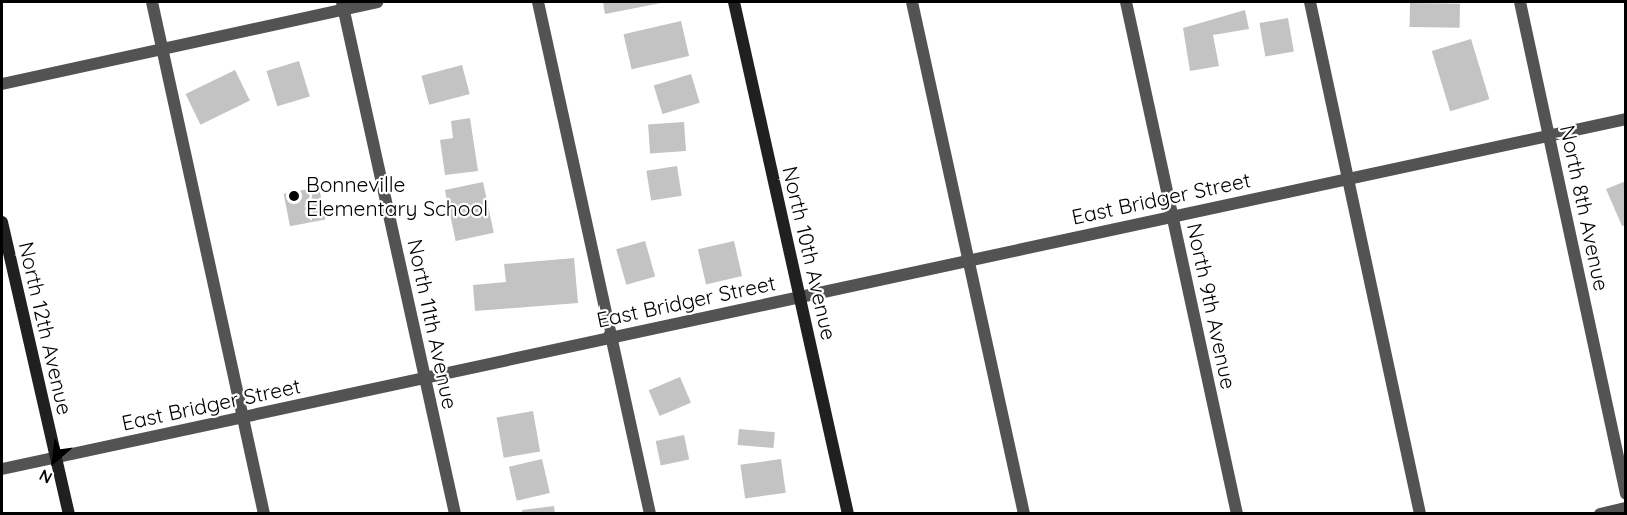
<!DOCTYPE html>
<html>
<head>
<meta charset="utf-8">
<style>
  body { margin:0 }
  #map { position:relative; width:1627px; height:515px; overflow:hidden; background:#fff; font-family:Quicksand,sans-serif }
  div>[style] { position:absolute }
  .building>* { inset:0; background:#c3c3c3; transform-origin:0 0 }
  .lane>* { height:12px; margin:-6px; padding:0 6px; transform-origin:6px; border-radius:6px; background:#535353 }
  .street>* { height:12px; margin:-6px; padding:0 6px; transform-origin:6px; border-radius:6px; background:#535353 }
  .secondary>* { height:12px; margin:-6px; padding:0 6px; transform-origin:6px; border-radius:6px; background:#202020 }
  .dots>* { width:16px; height:16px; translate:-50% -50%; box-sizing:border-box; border:3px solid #fff; border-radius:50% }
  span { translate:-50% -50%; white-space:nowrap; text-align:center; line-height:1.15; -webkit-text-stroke:4.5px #fff; paint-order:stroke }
  .poi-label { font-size:21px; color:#000 }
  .left { translate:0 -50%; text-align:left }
  .street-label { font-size:21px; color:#000 }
  .frame { position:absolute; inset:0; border:3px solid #000; pointer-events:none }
  .north { position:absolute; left:24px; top:431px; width:60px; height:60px; -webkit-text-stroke:4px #fff; paint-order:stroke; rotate:208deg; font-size:16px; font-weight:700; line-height:24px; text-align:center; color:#000 }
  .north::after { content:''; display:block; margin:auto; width:21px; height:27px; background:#000; clip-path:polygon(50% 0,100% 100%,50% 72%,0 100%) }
</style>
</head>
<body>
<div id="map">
  <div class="building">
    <div style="clip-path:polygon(603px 2px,661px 2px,661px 3px,605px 14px)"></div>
    <div style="left:1410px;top:3px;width:50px;height:24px;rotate:1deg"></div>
    <div style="clip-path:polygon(1245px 10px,1249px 29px,1213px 35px,1219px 66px,1190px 71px,1183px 28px)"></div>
    <div style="left:1288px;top:18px;width:34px;height:29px;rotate:80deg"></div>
    <div style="left:681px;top:21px;width:36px;height:59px;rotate:77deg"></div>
    <div style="left:1471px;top:39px;width:63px;height:41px;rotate:73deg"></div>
    <div style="left:299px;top:61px;width:37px;height:34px;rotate:73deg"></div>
    <div style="left:462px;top:65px;width:30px;height:42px;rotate:75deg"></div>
    <div style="left:235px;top:70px;width:34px;height:55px;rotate:64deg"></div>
    <div style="left:691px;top:74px;width:30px;height:39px;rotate:73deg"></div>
    <div style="clip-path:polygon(470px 118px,478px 171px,445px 175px,440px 140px,453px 138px,451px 121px)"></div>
    <div style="left:684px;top:122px;width:29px;height:36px;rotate:86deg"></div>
    <div style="left:677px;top:166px;width:30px;height:31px;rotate:81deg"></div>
    <div style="clip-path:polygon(1626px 181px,1626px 225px,1622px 226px,1606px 189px)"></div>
    <div style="left:483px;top:182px;width:52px;height:39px;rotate:78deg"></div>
    <div style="left:319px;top:187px;width:33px;height:36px;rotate:79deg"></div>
    <div style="left:645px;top:241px;width:37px;height:30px;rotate:74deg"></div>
    <div style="left:734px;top:241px;width:36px;height:37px;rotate:77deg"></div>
    <div style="clip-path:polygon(574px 258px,578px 303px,475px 311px,473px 285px,506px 282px,504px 264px)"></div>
    <div style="left:680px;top:377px;width:28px;height:34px;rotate:67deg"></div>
    <div style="left:533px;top:411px;width:41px;height:37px;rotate:80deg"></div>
    <div style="left:739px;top:429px;width:36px;height:16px;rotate:5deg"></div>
    <div style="left:684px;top:435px;width:25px;height:29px;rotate:78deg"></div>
    <div style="left:542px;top:459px;width:35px;height:34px;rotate:77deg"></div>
    <div style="left:781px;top:459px;width:34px;height:41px;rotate:82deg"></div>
    <div style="clip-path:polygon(554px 506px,555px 514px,522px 514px,522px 510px)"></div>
  </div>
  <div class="lane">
    <div style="left:152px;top:2px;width:524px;rotate:77.66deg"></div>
    <div style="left:538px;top:2px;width:524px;rotate:77.66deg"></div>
    <div style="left:912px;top:2px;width:524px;rotate:77.66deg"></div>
    <div style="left:1310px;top:2px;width:524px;rotate:77.87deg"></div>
  </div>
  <div class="street">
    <div style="left:342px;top:2px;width:524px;rotate:77.55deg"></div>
    <div style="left:1126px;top:2px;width:524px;rotate:77.77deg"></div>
    <div style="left:1520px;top:2px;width:503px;rotate:77.84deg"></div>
    <div style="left:2px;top:84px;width:384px;rotate:-12.3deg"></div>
    <div style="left:2px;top:469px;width:1661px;rotate:-12.16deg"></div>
    <div style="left:1600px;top:514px;width:27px;rotate:-13deg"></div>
  </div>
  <div class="secondary">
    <div style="left:734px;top:2px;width:525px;rotate:77.45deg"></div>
    <div style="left:2px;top:222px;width:300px;rotate:77.1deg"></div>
  </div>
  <div class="dots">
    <div style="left:294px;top:196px;background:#000"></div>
  </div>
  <div class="poi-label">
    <span class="left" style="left:306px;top:196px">Bonneville<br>Elementary School</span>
  </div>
  <div class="street-label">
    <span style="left:1161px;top:198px;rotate:-12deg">East Bridger Street</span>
    <span style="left:1585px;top:208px;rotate:78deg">North 8th Avenue</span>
    <span style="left:810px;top:253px;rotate:77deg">North 10th Avenue</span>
    <span style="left:686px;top:301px;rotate:-12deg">East Bridger Street</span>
    <span style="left:1212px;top:306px;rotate:78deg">North 9th Avenue</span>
    <span style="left:433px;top:324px;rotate:78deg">North 11th Avenue</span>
    <span style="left:46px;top:328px;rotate:77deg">North 12th Avenue</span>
    <span style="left:211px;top:404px;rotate:-12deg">East Bridger Street</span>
  </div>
  <div class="frame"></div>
  <div class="north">N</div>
</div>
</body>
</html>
